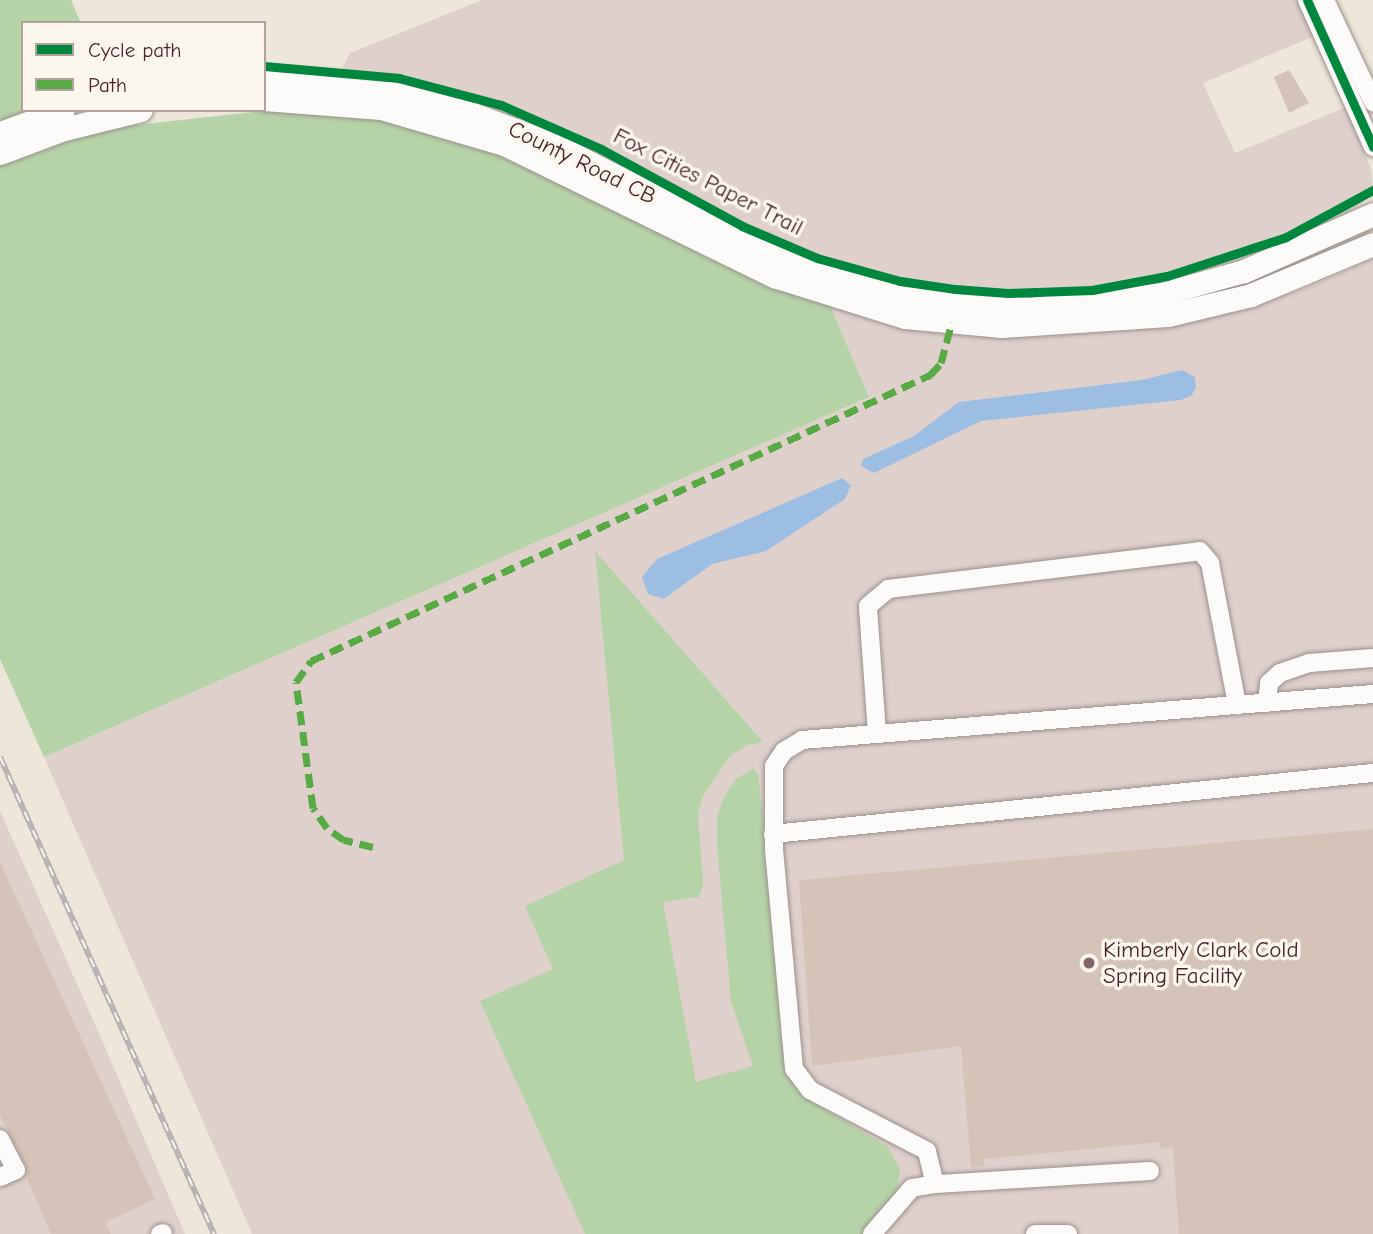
<!DOCTYPE html>
<html>
<head>
<meta charset="utf-8">
<style>
  body { margin:0 }
  #map { position:relative; width:1373px; height:1234px; overflow:hidden; background:#eee6d9; font-family:"Comic Neue",sans-serif }
  div>[style] { position:absolute }
  .industrial>* { inset:0; background:#dfd0cc }
  .green>* { inset:0; background:#b4d4a7 }
  .water>* { inset:0; background:#9dbee3 }
  .building>* { inset:0; background:#d5c3b7 }
  .roads { filter:drop-shadow(0 0 2px #9b908b) drop-shadow(0 0 2px #9b908b) }
  .minor>* { height:18px; margin:-9px; padding:0 9px; transform-origin:9px; border-radius:9px; background:#fcfbf9 }
  .major>* { height:23px; margin:-11.5px; padding:0 11.5px; transform-origin:11.5px; border-radius:11.5px; background:#fcfbf9 }
  .rail>* { height:6px; margin-top:-3px; transform-origin:0; background:repeating-linear-gradient(90deg,#fbf7ec 0 10px,#bab4b4 0 20px); box-sizing:border-box; border-block:2px solid #bab4b4 }
  .quiet>* { height:7px; margin-top:-3.5px; transform-origin:0; background:repeating-linear-gradient(90deg,#57aa44 0 14px,transparent 0 21px) }
  .cycleway>* { height:9px; margin:-4.5px; padding:0 4.5px; transform-origin:4.5px; border-radius:4.5px; background:#00873e }
  .dots>* { width:19px; height:19px; translate:-50% -50%; box-sizing:border-box; border:4px solid #fbf7ec; border-radius:50% }
  span { translate:-50% -50%; white-space:nowrap; text-align:center; line-height:1.15; -webkit-text-stroke:7px #fbf7ec; paint-order:stroke }
  .street-label { font-size:23px; color:#4a1f2b }
  .poi-label { font-size:23px; color:#4a1f2b }
  .left { translate:0 -50%; text-align:left }
  .legend { position:absolute; left:21px; top:21px; width:245px; height:91px; box-sizing:border-box; background:#fbf7ec; border:2px solid #b4a19f; margin:0; padding:9px 12px; list-style:none; font-size:21px; color:#4a1f2b }
  .legend li { display:flex; align-items:center; gap:14px; height:35px }
  .legend b { width:35px; border:2px solid #b4a19f }
</style>
</head>
<body>
<div id="map">
  <div class="industrial">
    <div style="clip-path:polygon(482px 0,1302px 0,1317px 35px,1203px 83px,1235px 153px,1346px 107px,1371px 169px,1373px 188px,1366px 200px,1324px 229px,1173px 284px,1008px 302px,856px 278px,338px 76px,350px 53px)"></div>
    <div style="clip-path:polygon(1373px 259px,1373px 1234px,252px 1234px,44px 757px,869px 397px,830px 305px,988px 334px,1130px 330px,1293px 293px)"></div>
    <div style="clip-path:polygon(0 811px,105px 1047px,185px 1234px,0 1234px)"></div>
  </div>
  <div class="green">
    <div style="clip-path:polygon(0 0,71px 0,81px 23px,23px 23px,23px 110px,40px 110px,0 127px)"></div>
    <div style="clip-path:polygon(271px 110px,378px 116px,466px 138px,830px 305px,869px 397px,44px 757px,0 659px,0 163px,109px 128px)"></div>
    <div style="clip-path:polygon(595px 551px,763px 742px,747px 745px,730px 756px,703px 796px,698px 815px,703px 885px,699px 897px,663px 902px,696px 1082px,753px 1066px,731px 1001px,717px 845px,717px 817px,724px 797px,735px 780px,753px 768px,758px 774px,791px 1075px,798px 1090px,811px 1101px,888px 1147px,900px 1169px,897px 1194px,863px 1234px,585px 1234px,480px 1001px,553px 969px,525px 906px,624px 860px)"></div>
  </div>
  <div class="water">
    <div style="clip-path:polygon(1182px 370px,1195px 377px,1196px 388px,1191px 396px,1181px 400px,981px 421px,874px 473px,861px 466px,863px 459px,914px 436px,959px 402px,1142px 380px)"></div>
    <div style="clip-path:polygon(842px 478px,851px 485px,845px 499px,766px 551px,712px 564px,664px 599px,648px 594px,642px 577px,657px 559px)"></div>
  </div>
  <div class="building">
    <div style="clip-path:polygon(1289px 70px,1309px 103px,1289px 113px,1274px 77px)"></div>
    <div style="clip-path:polygon(1373px 829px,1373px 1234px,1179px 1234px,1173px 1148px,1161px 1149px,1160px 1142px,984px 1159px,984px 1166px,971px 1167px,961px 1046px,812px 1066px,799px 880px)"></div>
    <div style="clip-path:polygon(0 862px,155px 1199px,106px 1222px,111px 1234px,51px 1234px,26px 1176px,26px 1165px,0 1116px)"></div>
  </div>
  <div class="roads">
    <div class="minor">
      <div style="left:1307px;top:0;width:161px;rotate:65.8deg"></div>
      <div style="left:1325px;top:0;width:113px;rotate:64.8deg"></div>
      <div style="left:1267px;top:703px;width:20px;rotate:-84deg"></div>
      <div style="left:1269px;top:683px;width:15px;rotate:-42deg"></div>
      <div style="left:1280px;top:673px;width:31px;rotate:-19deg"></div>
      <div style="left:1309px;top:663px;width:64px;rotate:-4.5deg"></div>
      <div style="left:877px;top:733px;width:127px;rotate:-94.1deg"></div>
      <div style="left:868px;top:606px;width:26px;rotate:-40deg"></div>
      <div style="left:888px;top:589px;width:314px;rotate:-6.9deg"></div>
      <div style="left:1200px;top:551px;width:16px;rotate:50deg"></div>
      <div style="left:1210px;top:563px;width:145px;rotate:79.2deg"></div>
      <div style="left:773px;top:834px;width:603px;rotate:-5.81deg"></div>
      <div style="left:0;top:1139px;width:35px;rotate:63deg"></div>
      <div style="left:16px;top:1170px;width:17px;rotate:156deg"></div>
      <div style="left:1150px;top:1171px;width:215px;rotate:176.5deg"></div>
      <div style="left:935px;top:1184px;width:34px;rotate:-104deg"></div>
      <div style="left:927px;top:1151px;width:132px;rotate:-152.5deg"></div>
      <div style="left:810px;top:1090px;width:26px;rotate:-127deg"></div>
      <div style="left:794px;top:1069px;width:220px;rotate:-95.2deg"></div>
      <div style="left:774px;top:850px;width:84px;rotate:-90deg"></div>
      <div style="left:774px;top:766px;width:18px;rotate:-56deg"></div>
      <div style="left:784px;top:751px;width:21px;rotate:-31deg"></div>
      <div style="left:802px;top:740px;width:573px;rotate:-4.61deg"></div>
      <div style="left:160px;top:1234px;width:3px;rotate:-18deg"></div>
      <div style="left:872px;top:1234px;width:61px;rotate:-49deg"></div>
      <div style="left:912px;top:1188px;width:23px;rotate:-10deg"></div>
      <div style="left:1035px;top:1234px;width:33px"></div>
    </div>
    <div class="major">
      <div style="left:264px;top:81px;width:63px;rotate:0.9deg"></div>
      <div style="left:327px;top:82px;width:53px;rotate:8.7deg"></div>
      <div style="left:379px;top:90px;width:97px;rotate:14.3deg"></div>
      <div style="left:473px;top:114px;width:90px;rotate:20.9deg"></div>
      <div style="left:557px;top:146px;width:244px;rotate:27.1deg"></div>
      <div style="left:774px;top:257px;width:88px;rotate:18.6deg"></div>
      <div style="left:857px;top:285px;width:91px;rotate:11.4deg"></div>
      <div style="left:946px;top:303px;width:84px;rotate:4.1deg"></div>
      <div style="left:1030px;top:309px;width:132px;rotate:-6.5deg"></div>
      <div style="left:1161px;top:294px;width:86px;rotate:-15.5deg"></div>
      <div style="left:1244px;top:271px;width:141px;rotate:-23.8deg"></div>
      <div style="left:264px;top:99px;width:117px;rotate:4.4deg"></div>
      <div style="left:381px;top:108px;width:128px;rotate:16.3deg"></div>
      <div style="left:504px;top:144px;width:301px;rotate:26.1deg"></div>
      <div style="left:774px;top:276px;width:137px;rotate:17.4deg"></div>
      <div style="left:905px;top:317px;width:97px;rotate:5.3deg"></div>
      <div style="left:1002px;top:326px;width:166px;rotate:-3.8deg"></div>
      <div style="left:1168px;top:315px;width:85px;rotate:-13.5deg"></div>
      <div style="left:1251px;top:295px;width:132px;rotate:-22.7deg"></div>
      <div style="left:0;top:133px;width:67px;rotate:-20.1deg"></div>
      <div style="left:0;top:153px;width:68px;rotate:-20.6deg"></div>
      <div style="left:64px;top:129px;width:79px;rotate:-13.9deg"></div>
    </div>
  </div>
  <div class="rail">
    <div style="left:0;top:757px;width:523px;rotate:65.84deg"></div>
  </div>
  <div class="quiet">
    <div style="left:373px;top:847px;width:30px;rotate:-166deg"></div>
    <div style="left:344px;top:840px;width:21px;rotate:-145deg"></div>
    <div style="left:327px;top:828px;width:24px;rotate:-125deg"></div>
    <div style="left:313px;top:808px;width:127px;rotate:-97.7deg"></div>
    <div style="left:296px;top:682px;width:26px;rotate:-54deg"></div>
    <div style="left:311px;top:661px;width:682px;rotate:-24.8deg"></div>
    <div style="left:930px;top:375px;width:16px;rotate:-47deg"></div>
    <div style="left:941px;top:363px;width:42px;rotate:-75deg"></div>
  </div>
  <div class="cycleway">
    <div style="left:1307px;top:0;width:161px;rotate:65.8deg"></div>
    <div style="left:264px;top:66px;width:136px;rotate:5.1deg"></div>
    <div style="left:399px;top:78px;width:106px;rotate:14.8deg"></div>
    <div style="left:501px;top:105px;width:109px;rotate:23.7deg"></div>
    <div style="left:601px;top:149px;width:161px;rotate:28.6deg"></div>
    <div style="left:742px;top:226px;width:82px;rotate:23.1deg"></div>
    <div style="left:817px;top:258px;width:86px;rotate:15.5deg"></div>
    <div style="left:900px;top:281px;width:56px;rotate:8.3deg"></div>
    <div style="left:955px;top:289px;width:53px;rotate:4.3deg"></div>
    <div style="left:1008px;top:293px;width:84px;rotate:-2deg"></div>
    <div style="left:1092px;top:290px;width:76px;rotate:-10.6deg"></div>
    <div style="left:1167px;top:276px;width:125px;rotate:-18.1deg"></div>
    <div style="left:1286px;top:237px;width:99px;rotate:-28.4deg"></div>
  </div>
  <div class="dots">
    <div style="left:1089px;top:963px;background:#836568"></div>
  </div>
  <div class="street-label">
    <span style="left:582px;top:163px;rotate:26deg">County Road CB</span>
    <span style="left:708px;top:182px;rotate:27deg">Fox Cities Paper Trail</span>
  </div>
  <div class="poi-label">
    <span class="left" style="left:1103px;top:963px">Kimberly Clark Cold<br>Spring Facility</span>
  </div>
  <ul class="legend">
  <li><b style="height:9px;background:#00873e"></b>Cycle path</li>
  <li><b style="height:9px;background:#57aa44"></b>Path</li>
  </ul>
</div>
</body>
</html>
